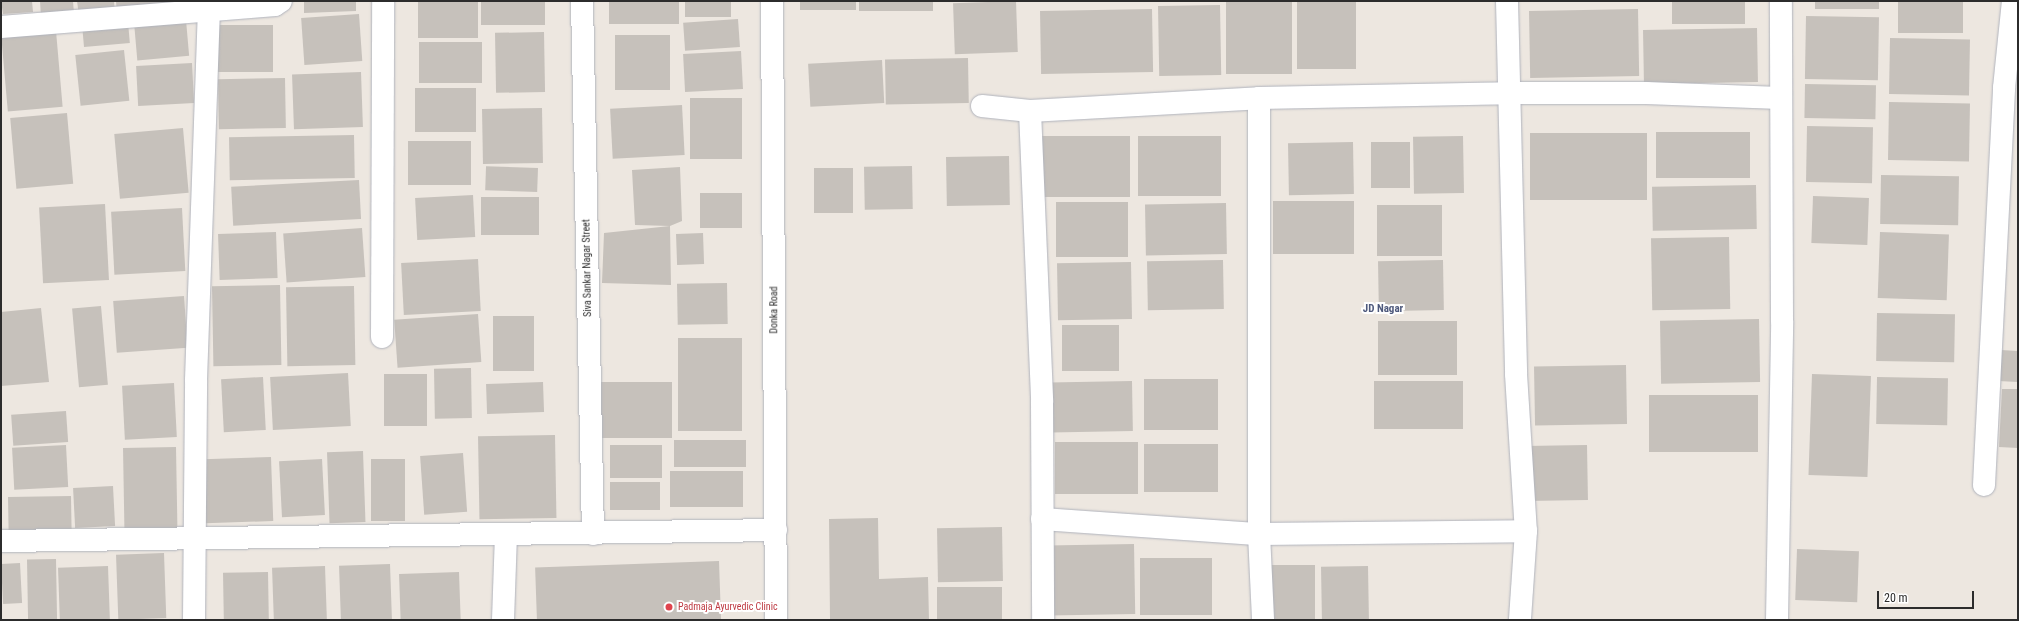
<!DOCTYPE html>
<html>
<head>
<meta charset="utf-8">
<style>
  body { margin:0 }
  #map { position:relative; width:2019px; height:621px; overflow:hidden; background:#ede7e0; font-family:"Roboto Condensed",sans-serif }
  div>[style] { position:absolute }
  .building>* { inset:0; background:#c6c1bb; transform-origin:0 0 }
  .roads { filter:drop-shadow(0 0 1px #b0b3bc) drop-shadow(0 0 1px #b0b3bc) }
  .street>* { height:22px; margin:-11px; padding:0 11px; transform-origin:11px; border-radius:11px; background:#fff }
  .secondary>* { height:22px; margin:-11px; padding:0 11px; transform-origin:11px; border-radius:11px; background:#fff }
  .dots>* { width:11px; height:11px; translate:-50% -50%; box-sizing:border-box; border:2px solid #fff; border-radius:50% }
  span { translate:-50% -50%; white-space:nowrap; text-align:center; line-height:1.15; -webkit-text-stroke:4px #fff; paint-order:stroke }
  .street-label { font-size:10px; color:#2c2c2c }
  .health-label { font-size:10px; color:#be3a42 }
  .left { translate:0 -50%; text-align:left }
  .neighbourhood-label { font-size:11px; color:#4e597c; font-weight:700 }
  .frame { position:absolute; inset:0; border:2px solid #2c2c2c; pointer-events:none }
  .scale { position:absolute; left:1877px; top:591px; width:97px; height:18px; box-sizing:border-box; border:2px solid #2c2c2c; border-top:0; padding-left:5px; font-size:12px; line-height:14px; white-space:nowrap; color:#2c2c2c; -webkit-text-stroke:3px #fff; paint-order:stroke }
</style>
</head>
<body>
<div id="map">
  <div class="building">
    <div style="clip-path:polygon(1px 1px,32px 1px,33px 12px,3px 14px)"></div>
    <div style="clip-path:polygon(40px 1px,73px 1px,74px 14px,41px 17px)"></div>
    <div style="clip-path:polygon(77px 1px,114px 1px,115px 13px,79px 16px)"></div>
    <div style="clip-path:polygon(116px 1px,175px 1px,176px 8px,117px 14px)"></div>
    <div style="clip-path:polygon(304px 1px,356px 1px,356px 11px,304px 13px)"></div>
    <div style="left:418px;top:1px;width:60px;height:37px"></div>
    <div style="left:481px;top:1px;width:64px;height:24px"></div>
    <div style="left:609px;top:1px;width:70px;height:23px"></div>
    <div style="left:685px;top:1px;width:46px;height:16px"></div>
    <div style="left:800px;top:1px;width:56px;height:9px"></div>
    <div style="left:859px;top:1px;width:74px;height:10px"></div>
    <div style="left:1016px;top:1px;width:51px;height:63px;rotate:88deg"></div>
    <div style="left:1226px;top:1px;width:66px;height:73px"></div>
    <div style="left:1356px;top:1px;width:68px;height:59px;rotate:90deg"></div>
    <div style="left:1672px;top:1px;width:73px;height:23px"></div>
    <div style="left:1815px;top:1px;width:64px;height:8px"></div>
    <div style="left:1898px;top:1px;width:65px;height:32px"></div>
    <div style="left:1220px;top:5px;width:70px;height:62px;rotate:89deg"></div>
    <div style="left:1152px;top:9px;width:63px;height:112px;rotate:89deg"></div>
    <div style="left:1638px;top:9px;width:67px;height:109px;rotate:89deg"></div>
    <div style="left:359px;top:14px;width:47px;height:58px;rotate:86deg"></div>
    <div style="left:1806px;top:16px;width:73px;height:63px;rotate:1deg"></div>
    <div style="left:738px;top:19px;width:28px;height:55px;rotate:86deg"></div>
    <div style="left:186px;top:20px;width:36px;height:52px;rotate:85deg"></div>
    <div style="left:128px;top:22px;width:21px;height:46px;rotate:85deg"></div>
    <div style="left:211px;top:25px;width:62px;height:47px"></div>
    <div style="left:1757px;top:28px;width:54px;height:114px;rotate:89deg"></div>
    <div style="left:56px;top:31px;width:76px;height:55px;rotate:85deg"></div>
    <div style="left:544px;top:32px;width:60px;height:49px;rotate:89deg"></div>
    <div style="left:670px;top:35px;width:55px;height:55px;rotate:90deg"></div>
    <div style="left:1890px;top:38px;width:80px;height:56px;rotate:1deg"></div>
    <div style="left:419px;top:42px;width:63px;height:41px"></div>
    <div style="left:124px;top:50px;width:51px;height:49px;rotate:84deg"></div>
    <div style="left:741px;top:51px;width:38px;height:58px;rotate:87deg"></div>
    <div style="left:968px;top:58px;width:45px;height:83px;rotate:89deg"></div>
    <div style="left:882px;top:60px;width:43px;height:74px;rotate:87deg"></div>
    <div style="left:192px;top:63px;width:40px;height:56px;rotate:87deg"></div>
    <div style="left:361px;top:72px;width:55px;height:69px;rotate:88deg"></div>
    <div style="left:285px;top:78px;width:50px;height:67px;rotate:89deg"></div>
    <div style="left:1805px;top:84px;width:71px;height:34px;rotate:1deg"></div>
    <div style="left:476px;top:88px;width:44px;height:61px;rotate:90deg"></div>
    <div style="left:742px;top:98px;width:61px;height:52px;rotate:90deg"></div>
    <div style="left:1889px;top:102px;width:81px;height:58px;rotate:1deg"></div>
    <div style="left:682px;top:105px;width:50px;height:72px;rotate:87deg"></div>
    <div style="left:542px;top:108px;width:55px;height:60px;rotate:89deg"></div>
    <div style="left:67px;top:113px;width:71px;height:57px;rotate:85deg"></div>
    <div style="left:1807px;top:126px;width:66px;height:56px;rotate:1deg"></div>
    <div style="left:183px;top:128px;width:65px;height:69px;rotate:85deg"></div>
    <div style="left:1750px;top:132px;width:46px;height:94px;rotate:90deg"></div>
    <div style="left:1647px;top:133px;width:67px;height:117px;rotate:90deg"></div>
    <div style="left:354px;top:135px;width:43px;height:125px;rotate:89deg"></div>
    <div style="left:1130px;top:136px;width:61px;height:88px;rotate:90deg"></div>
    <div style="left:1221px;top:136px;width:60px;height:83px;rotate:90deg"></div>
    <div style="left:1463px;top:136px;width:57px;height:50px;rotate:89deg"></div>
    <div style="left:471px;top:141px;width:44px;height:63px;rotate:90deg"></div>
    <div style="left:1353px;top:142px;width:52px;height:65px;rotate:89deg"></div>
    <div style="left:1410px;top:142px;width:46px;height:39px;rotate:90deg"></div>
    <div style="left:1009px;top:156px;width:49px;height:63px;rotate:89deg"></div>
    <div style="left:912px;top:166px;width:43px;height:48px;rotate:89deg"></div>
    <div style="clip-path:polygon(680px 167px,682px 221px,670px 226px,671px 285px,602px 283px,604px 233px,670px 226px,635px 225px,632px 170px)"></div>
    <div style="left:538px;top:168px;width:24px;height:52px;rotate:92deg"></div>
    <div style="left:814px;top:168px;width:39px;height:45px"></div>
    <div style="left:1881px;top:175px;width:78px;height:49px;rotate:1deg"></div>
    <div style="left:359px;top:180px;width:39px;height:128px;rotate:87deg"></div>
    <div style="left:1756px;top:185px;width:44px;height:104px;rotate:89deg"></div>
    <div style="left:700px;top:193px;width:42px;height:35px"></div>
    <div style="left:473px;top:195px;width:42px;height:58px;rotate:87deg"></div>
    <div style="left:1813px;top:196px;width:56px;height:47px;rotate:2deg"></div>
    <div style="left:539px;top:197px;width:38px;height:58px;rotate:90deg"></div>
    <div style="left:1354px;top:201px;width:53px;height:81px;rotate:90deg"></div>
    <div style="left:1128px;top:202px;width:55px;height:72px;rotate:90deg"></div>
    <div style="left:1226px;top:203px;width:51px;height:81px;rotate:89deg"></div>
    <div style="left:105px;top:204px;width:76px;height:66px;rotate:87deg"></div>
    <div style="left:1442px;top:205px;width:51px;height:65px;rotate:90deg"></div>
    <div style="left:182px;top:208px;width:63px;height:71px;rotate:87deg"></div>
    <div style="left:362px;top:228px;width:49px;height:79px;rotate:86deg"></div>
    <div style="left:276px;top:232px;width:46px;height:58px;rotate:88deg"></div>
    <div style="left:1880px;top:232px;width:69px;height:66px;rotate:2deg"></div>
    <div style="left:703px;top:233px;width:31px;height:27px;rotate:88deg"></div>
    <div style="left:1729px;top:237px;width:72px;height:78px;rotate:89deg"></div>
    <div style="left:478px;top:259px;width:52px;height:77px;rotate:87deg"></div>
    <div style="left:1223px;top:260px;width:49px;height:76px;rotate:89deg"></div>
    <div style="left:1443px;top:260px;width:50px;height:65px;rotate:89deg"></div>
    <div style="left:1131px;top:262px;width:57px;height:74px;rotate:89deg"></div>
    <div style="left:727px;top:283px;width:41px;height:50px;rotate:89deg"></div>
    <div style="left:280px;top:285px;width:80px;height:68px;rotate:89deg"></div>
    <div style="left:354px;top:286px;width:79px;height:68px;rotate:89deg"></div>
    <div style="left:184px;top:296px;width:52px;height:71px;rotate:86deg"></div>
    <div style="left:101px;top:306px;width:79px;height:29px;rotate:85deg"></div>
    <div style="clip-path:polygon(41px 308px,49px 382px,1px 386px,1px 312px)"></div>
    <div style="left:1877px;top:313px;width:78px;height:48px;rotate:1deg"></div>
    <div style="left:478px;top:314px;width:48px;height:84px;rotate:86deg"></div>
    <div style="left:534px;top:316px;width:55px;height:41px;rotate:90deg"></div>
    <div style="left:1759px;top:319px;width:63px;height:99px;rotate:89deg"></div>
    <div style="left:1457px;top:321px;width:54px;height:79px;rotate:90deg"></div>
    <div style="left:1119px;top:325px;width:46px;height:57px;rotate:90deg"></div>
    <div style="left:742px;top:338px;width:93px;height:64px;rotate:90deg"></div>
    <div style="clip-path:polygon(2001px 350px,2018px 351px,2018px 382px,1998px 381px)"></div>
    <div style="left:1626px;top:365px;width:59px;height:92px;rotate:89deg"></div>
    <div style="left:471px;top:368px;width:50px;height:37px;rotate:89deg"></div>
    <div style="left:348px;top:373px;width:53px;height:78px;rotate:87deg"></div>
    <div style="left:384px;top:374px;width:43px;height:52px"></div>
    <div style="left:1812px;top:374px;width:59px;height:101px;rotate:2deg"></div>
    <div style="left:263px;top:377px;width:53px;height:42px;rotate:87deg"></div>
    <div style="left:1877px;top:377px;width:71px;height:47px;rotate:1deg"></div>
    <div style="left:1218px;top:379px;width:51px;height:74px;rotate:90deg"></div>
    <div style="left:1132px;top:381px;width:50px;height:82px;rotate:89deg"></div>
    <div style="left:1463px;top:381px;width:48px;height:89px;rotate:90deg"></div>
    <div style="left:543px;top:382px;width:30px;height:57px;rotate:88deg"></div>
    <div style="left:672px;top:382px;width:56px;height:73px;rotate:90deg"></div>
    <div style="left:174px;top:383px;width:54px;height:52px;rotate:87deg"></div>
    <div style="clip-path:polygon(2002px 389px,2018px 389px,2018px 448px,1999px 447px)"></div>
    <div style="left:1758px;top:395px;width:57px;height:109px;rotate:90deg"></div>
    <div style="left:66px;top:411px;width:31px;height:55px;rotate:86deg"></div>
    <div style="left:555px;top:435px;width:83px;height:77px;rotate:89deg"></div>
    <div style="left:746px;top:440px;width:27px;height:72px;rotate:90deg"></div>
    <div style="left:1138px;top:442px;width:52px;height:83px;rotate:90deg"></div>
    <div style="left:1218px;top:444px;width:48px;height:74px;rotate:90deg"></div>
    <div style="left:66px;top:445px;width:42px;height:54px;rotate:87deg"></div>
    <div style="left:610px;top:445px;width:52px;height:33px"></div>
    <div style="left:1587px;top:445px;width:55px;height:62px;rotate:89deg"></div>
    <div style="left:176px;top:447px;width:83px;height:53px;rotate:89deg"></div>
    <div style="left:363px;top:451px;width:71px;height:36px;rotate:88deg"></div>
    <div style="left:463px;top:453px;width:59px;height:43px;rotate:86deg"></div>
    <div style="left:271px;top:457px;width:64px;height:75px;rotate:88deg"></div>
    <div style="left:322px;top:459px;width:56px;height:43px;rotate:87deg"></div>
    <div style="left:371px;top:459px;width:34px;height:62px"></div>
    <div style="left:743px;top:471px;width:36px;height:73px;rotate:90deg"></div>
    <div style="left:610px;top:482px;width:50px;height:28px"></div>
    <div style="left:113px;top:486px;width:40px;height:40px;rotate:87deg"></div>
    <div style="left:71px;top:496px;width:40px;height:63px;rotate:89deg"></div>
    <div style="clip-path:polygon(878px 518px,879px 579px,928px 577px,929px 620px,830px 620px,829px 519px)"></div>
    <div style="left:1002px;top:527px;width:54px;height:65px;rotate:89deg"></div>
    <div style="left:1134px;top:544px;width:70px;height:86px;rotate:89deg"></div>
    <div style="left:1797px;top:549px;width:62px;height:51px;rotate:2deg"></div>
    <div style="left:164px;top:553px;width:65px;height:48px;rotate:88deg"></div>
    <div style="left:1212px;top:558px;width:57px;height:72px;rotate:90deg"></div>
    <div style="left:56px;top:559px;width:61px;height:29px;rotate:89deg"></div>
    <div style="left:719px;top:561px;width:59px;height:184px;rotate:88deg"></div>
    <div style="left:20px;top:563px;width:40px;height:19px;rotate:87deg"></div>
    <div style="left:390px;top:564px;width:56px;height:51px;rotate:88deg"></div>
    <div style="left:1315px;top:565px;width:55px;height:48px;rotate:90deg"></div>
    <div style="left:108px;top:566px;width:54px;height:50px;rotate:88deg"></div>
    <div style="left:325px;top:566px;width:54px;height:53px;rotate:88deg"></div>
    <div style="left:1368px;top:566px;width:54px;height:47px;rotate:89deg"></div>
    <div style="left:268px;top:572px;width:48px;height:45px;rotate:89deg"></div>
    <div style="left:459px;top:572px;width:48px;height:60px;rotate:88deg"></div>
    <div style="left:1002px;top:587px;width:32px;height:65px;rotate:90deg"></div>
  </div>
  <div class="roads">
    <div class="street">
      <div style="left:582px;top:1px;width:533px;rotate:88.82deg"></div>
      <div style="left:1507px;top:1px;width:373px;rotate:88.6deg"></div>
      <div style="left:1516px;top:374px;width:157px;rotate:86.4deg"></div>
      <div style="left:1px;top:27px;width:275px;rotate:-4.6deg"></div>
      <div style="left:275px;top:5px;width:7px;rotate:-34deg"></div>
      <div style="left:1259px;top:98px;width:436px;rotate:90deg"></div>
      <div style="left:1259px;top:534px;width:86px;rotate:87.3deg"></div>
      <div style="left:982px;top:106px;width:48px;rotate:5.9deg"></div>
      <div style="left:1030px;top:111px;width:229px;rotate:-3.2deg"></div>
      <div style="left:1259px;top:98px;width:253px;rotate:-1.1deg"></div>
      <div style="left:1512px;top:93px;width:134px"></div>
      <div style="left:1646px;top:93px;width:134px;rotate:2.1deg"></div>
      <div style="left:1030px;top:111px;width:291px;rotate:87.6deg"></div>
      <div style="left:1042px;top:402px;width:218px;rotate:89.7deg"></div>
      <div style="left:382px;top:337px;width:336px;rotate:-89.8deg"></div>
      <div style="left:1984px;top:485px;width:398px;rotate:-87.1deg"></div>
      <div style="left:2004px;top:88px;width:87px;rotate:-84.1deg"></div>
      <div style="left:1042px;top:519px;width:218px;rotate:4deg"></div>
      <div style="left:1259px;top:534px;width:267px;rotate:-0.6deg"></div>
      <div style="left:1526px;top:531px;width:89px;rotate:93.9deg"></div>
      <div style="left:1px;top:541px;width:775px;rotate:-0.81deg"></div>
      <div style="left:194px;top:620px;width:240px;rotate:-89.5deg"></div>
      <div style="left:196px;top:380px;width:369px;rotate:-88deg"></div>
      <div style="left:503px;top:620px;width:84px;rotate:-88deg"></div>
      <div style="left:1777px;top:620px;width:299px;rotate:-89deg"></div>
      <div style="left:1782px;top:321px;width:320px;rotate:-90.2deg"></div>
    </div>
    <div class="secondary">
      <div style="left:772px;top:1px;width:619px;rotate:89.63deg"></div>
    </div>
  </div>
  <div class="dots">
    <div style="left:669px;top:607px;background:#e0444e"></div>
  </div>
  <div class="street-label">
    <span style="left:587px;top:268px;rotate:-91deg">Siva Sankar Nagar Street</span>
    <span style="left:774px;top:310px;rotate:-90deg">Donka Road</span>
  </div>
  <div class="health-label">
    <span class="left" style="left:678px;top:607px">Padmaja Ayurvedic Clinic</span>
  </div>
  <div class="neighbourhood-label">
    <span style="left:1383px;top:309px">JD Nagar</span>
  </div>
  <div class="frame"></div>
  <div class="scale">20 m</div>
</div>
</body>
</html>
